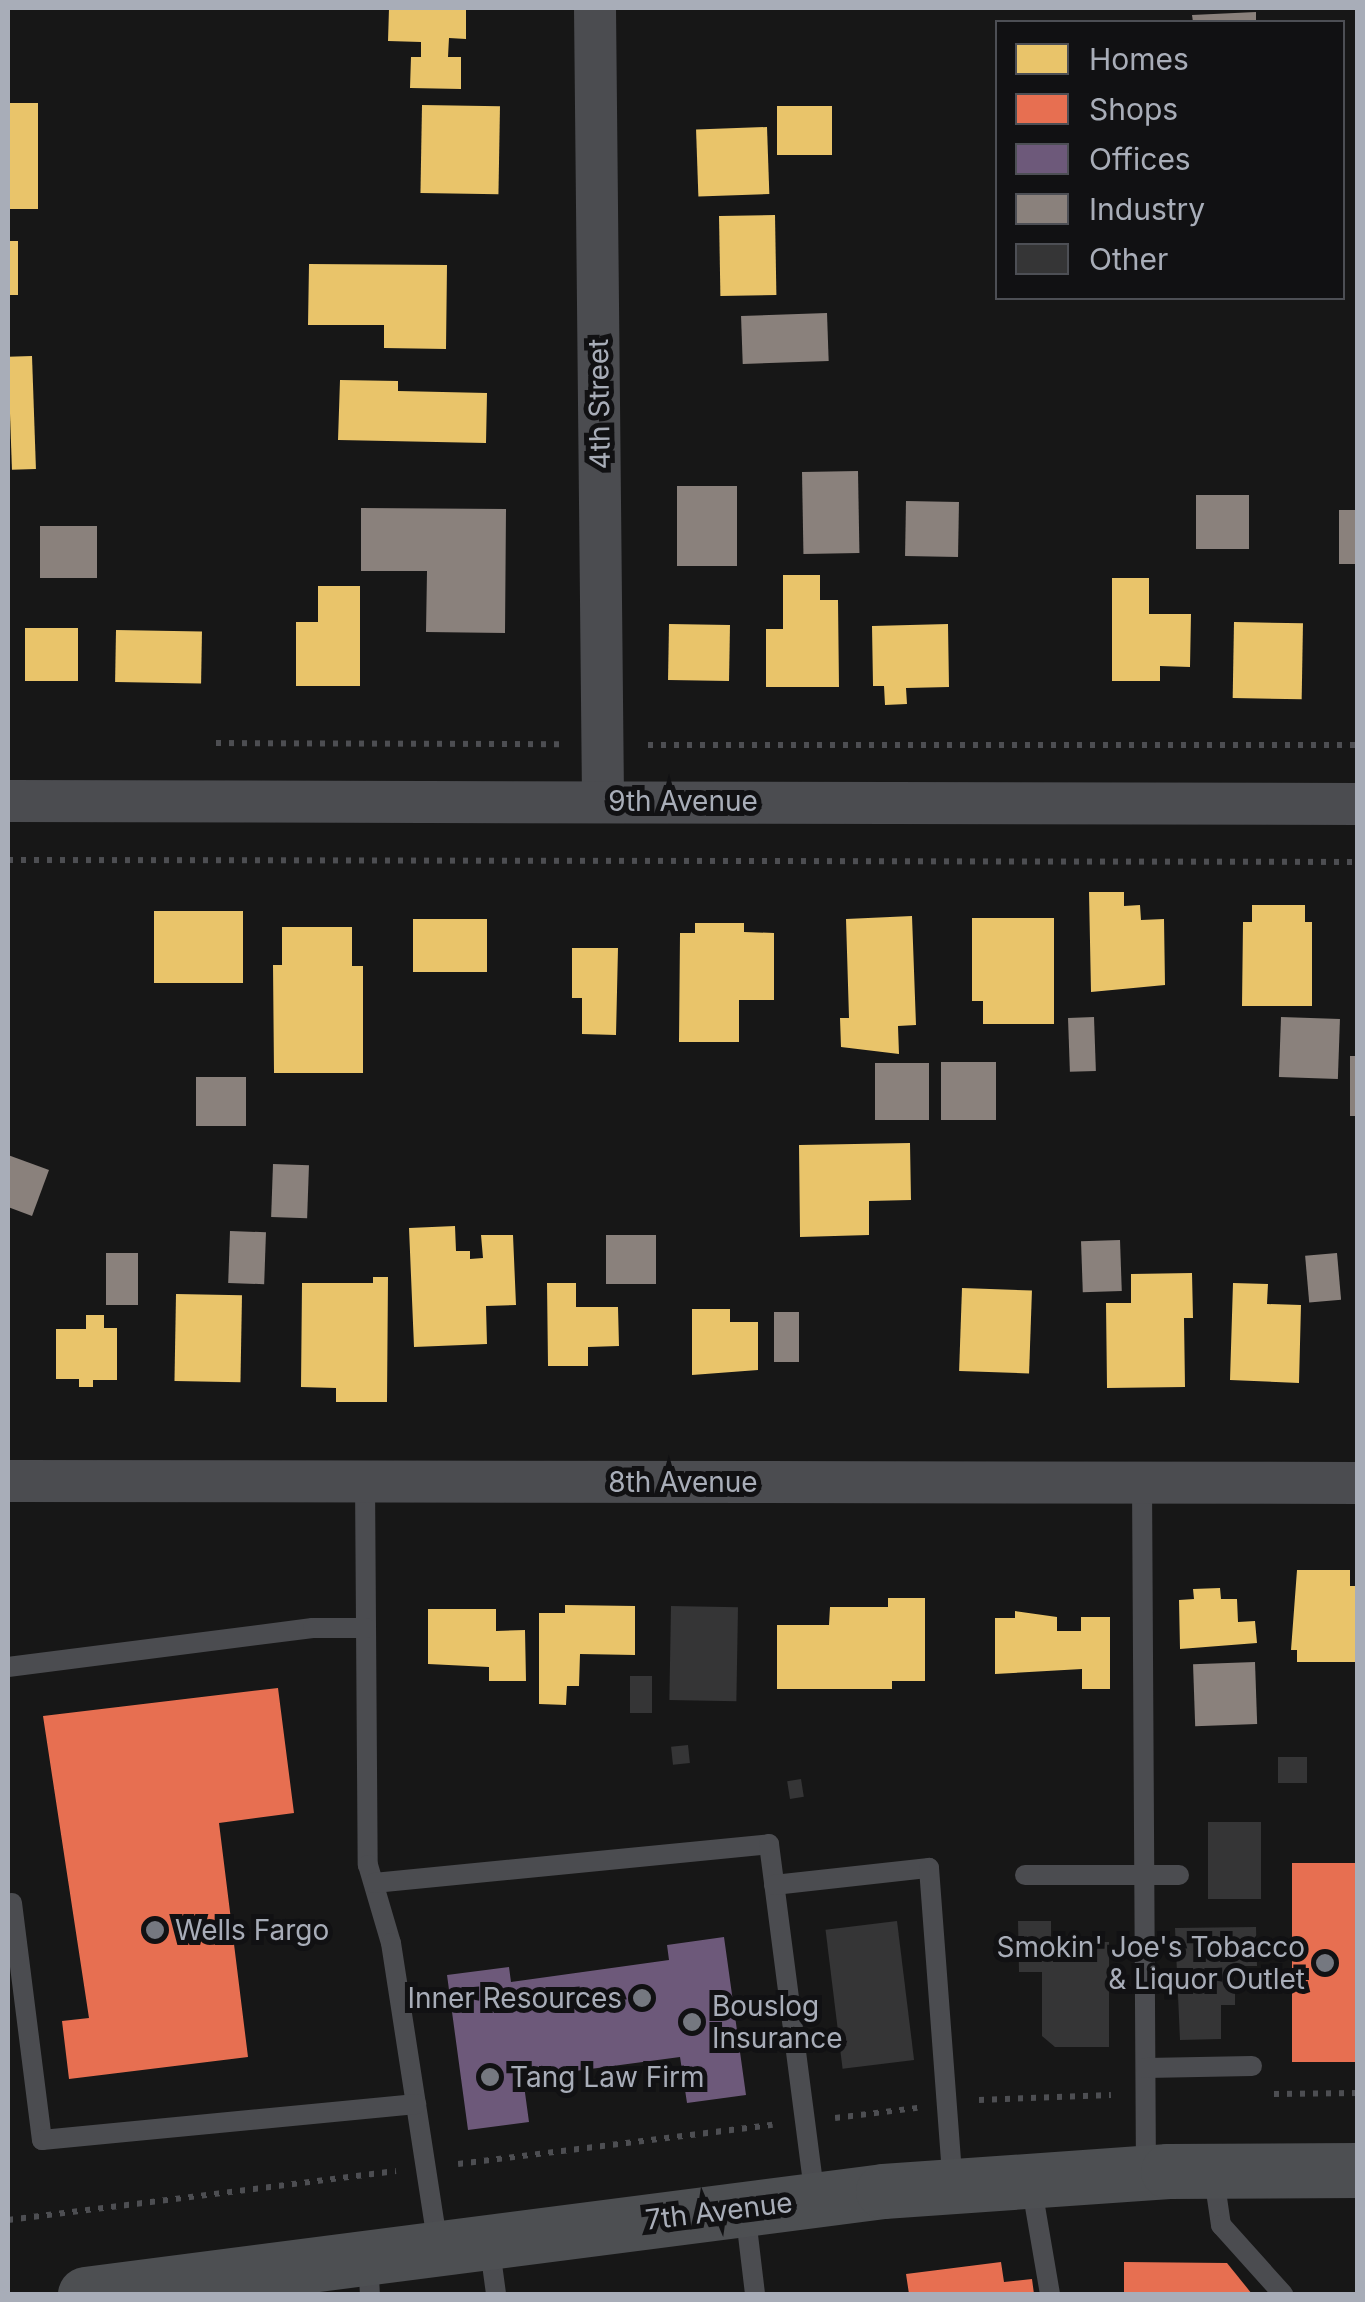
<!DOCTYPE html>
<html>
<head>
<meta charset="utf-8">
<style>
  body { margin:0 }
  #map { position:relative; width:1365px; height:2302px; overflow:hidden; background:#171717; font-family:Inter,sans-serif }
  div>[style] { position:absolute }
  .homes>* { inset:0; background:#e9c46a; transform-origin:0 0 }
  .shops>* { inset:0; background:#e76f51; transform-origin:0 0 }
  .offices>* { inset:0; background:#6d597a }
  .industry>* { inset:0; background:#8a817c; transform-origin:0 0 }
  .building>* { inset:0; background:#353536; transform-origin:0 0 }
  .path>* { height:6px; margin-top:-3px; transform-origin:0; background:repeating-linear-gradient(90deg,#4d4e52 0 5px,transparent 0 13px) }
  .lane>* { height:20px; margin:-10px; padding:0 10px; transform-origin:10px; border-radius:10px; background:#4b4c50 }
  .street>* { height:42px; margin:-21px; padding:0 21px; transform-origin:21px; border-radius:21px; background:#4b4c50 }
  .primary>* { height:55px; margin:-27.5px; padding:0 27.5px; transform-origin:27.5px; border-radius:27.5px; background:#4d4f52 }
  .dots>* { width:28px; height:28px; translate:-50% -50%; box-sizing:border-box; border:5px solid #111113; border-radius:50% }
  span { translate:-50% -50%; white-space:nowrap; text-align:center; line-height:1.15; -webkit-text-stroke:10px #111113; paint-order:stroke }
  .street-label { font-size:28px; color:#a8adb8 }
  .poi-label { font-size:28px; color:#a8adb8 }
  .left { translate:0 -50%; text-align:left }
  .right { translate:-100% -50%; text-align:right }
  .frame { position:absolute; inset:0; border:10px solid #a8adb8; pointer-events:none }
  .legend { position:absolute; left:995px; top:20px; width:350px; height:280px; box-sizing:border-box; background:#111113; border:2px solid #4d4f55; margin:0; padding:12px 18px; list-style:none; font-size:30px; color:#a8adb8 }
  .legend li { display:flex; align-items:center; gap:20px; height:50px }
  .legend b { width:50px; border:2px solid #4d4f55 }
</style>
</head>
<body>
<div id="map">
  <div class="homes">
    <div style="clip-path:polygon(389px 8px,466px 8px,466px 39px,449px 38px,448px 57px,461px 57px,461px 89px,410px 88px,411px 57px,421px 57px,421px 42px,388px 41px)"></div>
    <div style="left:8px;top:103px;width:30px;height:106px"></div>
    <div style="left:422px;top:105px;width:78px;height:88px;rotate:1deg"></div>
    <div style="left:777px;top:106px;width:55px;height:49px"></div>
    <div style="left:767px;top:127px;width:67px;height:71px;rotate:88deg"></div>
    <div style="left:775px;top:215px;width:80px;height:56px;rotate:89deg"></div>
    <div style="left:8px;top:241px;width:10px;height:54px"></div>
    <div style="clip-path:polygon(309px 264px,447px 265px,446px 349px,384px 348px,384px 325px,308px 325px)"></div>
    <div style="left:32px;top:356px;width:113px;height:24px;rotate:88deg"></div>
    <div style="clip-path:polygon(340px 380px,398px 381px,398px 391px,487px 393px,486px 443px,338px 440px)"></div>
    <div style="clip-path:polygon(783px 575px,820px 575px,820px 600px,838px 600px,839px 687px,766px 687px,766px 629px,783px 629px)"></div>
    <div style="clip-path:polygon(1112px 578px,1149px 578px,1149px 614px,1191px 614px,1190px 667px,1160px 666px,1160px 681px,1112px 681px)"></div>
    <div style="clip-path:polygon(318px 586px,360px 586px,360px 686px,296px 686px,296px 622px,318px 622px)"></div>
    <div style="left:1234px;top:622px;width:69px;height:76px;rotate:1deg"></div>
    <div style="left:669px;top:624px;width:61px;height:56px;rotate:1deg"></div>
    <div style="clip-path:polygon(948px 624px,949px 687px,906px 688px,907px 704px,885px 705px,884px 686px,873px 686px,872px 626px)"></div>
    <div style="left:25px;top:628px;width:53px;height:53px"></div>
    <div style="left:116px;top:630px;width:86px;height:52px;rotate:1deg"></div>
    <div style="clip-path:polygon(1089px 892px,1124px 892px,1124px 906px,1140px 905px,1141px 920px,1164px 919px,1165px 985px,1091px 992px)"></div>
    <div style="clip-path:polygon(1252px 905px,1305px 905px,1305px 922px,1312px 922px,1312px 1006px,1242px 1006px,1243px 922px,1252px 922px)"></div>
    <div style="left:243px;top:911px;width:72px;height:89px;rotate:90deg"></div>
    <div style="clip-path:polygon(912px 916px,916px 1025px,898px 1026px,899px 1054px,841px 1047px,840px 1018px,849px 1018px,846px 919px)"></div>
    <div style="clip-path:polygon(972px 918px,1054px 918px,1054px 1024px,983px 1024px,983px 1001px,972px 1001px)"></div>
    <div style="left:413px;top:919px;width:74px;height:53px"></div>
    <div style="clip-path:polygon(695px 923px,744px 923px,744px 932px,774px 933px,774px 1000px,739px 1000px,739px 1042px,679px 1042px,680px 933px,695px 933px)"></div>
    <div style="clip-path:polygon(282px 927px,352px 927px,352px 966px,363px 966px,363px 1073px,274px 1073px,273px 965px,282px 965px)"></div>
    <div style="clip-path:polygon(572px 948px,618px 948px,616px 1035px,582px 1034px,582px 998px,572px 998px)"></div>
    <div style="clip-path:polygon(910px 1143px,911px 1200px,869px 1201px,869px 1235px,800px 1237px,799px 1145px)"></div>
    <div style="clip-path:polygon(455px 1226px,456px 1251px,470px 1251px,470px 1259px,483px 1258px,481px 1235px,513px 1235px,516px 1305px,486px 1306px,487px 1344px,414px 1347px,409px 1228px)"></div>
    <div style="clip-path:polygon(1192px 1273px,1193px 1318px,1184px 1318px,1185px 1387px,1107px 1388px,1106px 1303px,1131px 1303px,1131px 1274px)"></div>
    <div style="clip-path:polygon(373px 1277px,388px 1277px,387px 1402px,336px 1402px,336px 1388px,301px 1387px,302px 1283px,373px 1283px)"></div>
    <div style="clip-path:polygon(547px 1283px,576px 1283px,576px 1307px,618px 1307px,619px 1346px,588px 1347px,588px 1366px,548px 1366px)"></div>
    <div style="clip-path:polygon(1233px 1283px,1268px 1284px,1267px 1304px,1301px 1305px,1299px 1383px,1230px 1380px)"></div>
    <div style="left:962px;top:1288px;width:70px;height:83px;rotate:2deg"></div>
    <div style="left:176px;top:1294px;width:66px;height:87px;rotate:1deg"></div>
    <div style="clip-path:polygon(692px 1309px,730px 1309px,730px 1322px,758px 1322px,758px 1370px,692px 1375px)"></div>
    <div style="clip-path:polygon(86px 1315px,104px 1315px,104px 1328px,117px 1328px,117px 1380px,93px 1380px,93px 1387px,79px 1387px,79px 1379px,56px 1379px,56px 1329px,86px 1329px)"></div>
    <div style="clip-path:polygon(1297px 1570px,1350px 1570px,1350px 1586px,1357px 1586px,1356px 1662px,1297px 1662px,1297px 1650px,1291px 1650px)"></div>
    <div style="clip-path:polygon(1220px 1588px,1221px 1599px,1237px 1599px,1238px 1622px,1255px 1621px,1257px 1643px,1180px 1649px,1179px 1600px,1194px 1599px,1193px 1589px)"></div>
    <div style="clip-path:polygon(888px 1598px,925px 1598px,925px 1681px,892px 1681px,892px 1689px,777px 1689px,777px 1625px,829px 1625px,830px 1607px,888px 1607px)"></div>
    <div style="clip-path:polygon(565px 1605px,635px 1606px,635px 1655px,580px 1654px,579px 1686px,567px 1686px,566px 1705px,539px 1704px,539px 1613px,565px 1613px)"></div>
    <div style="clip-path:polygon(428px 1609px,496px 1609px,496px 1631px,525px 1630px,526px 1681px,489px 1681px,489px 1667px,428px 1664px)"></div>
    <div style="clip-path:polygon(1015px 1611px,1057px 1617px,1057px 1631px,1081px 1631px,1081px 1617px,1110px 1617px,1110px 1689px,1082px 1689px,1082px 1669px,995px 1674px,995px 1618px,1015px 1618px)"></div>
  </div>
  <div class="shops">
    <div style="clip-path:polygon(278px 1688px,294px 1813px,219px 1823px,248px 2057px,69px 2079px,62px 2021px,89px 2018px,43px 1716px)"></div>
    <div style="left:1292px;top:1863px;width:66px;height:199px"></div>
    <div style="clip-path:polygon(1001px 2262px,1004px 2282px,1032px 2279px,1034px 2294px,909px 2294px,906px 2274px)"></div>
    <div style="clip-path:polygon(1124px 2262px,1227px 2263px,1252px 2294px,1124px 2294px)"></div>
  </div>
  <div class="offices">
    <div style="clip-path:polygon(724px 1937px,746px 2095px,687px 2103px,680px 2057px,523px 2078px,529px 2122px,468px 2130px,447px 1975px,509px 1967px,511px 1982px,669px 1960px,667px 1945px)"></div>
  </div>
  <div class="industry">
    <div style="clip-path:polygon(1256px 12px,1256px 22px,1193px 22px,1192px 15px)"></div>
    <div style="left:827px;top:313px;width:48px;height:86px;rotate:88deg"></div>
    <div style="left:858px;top:471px;width:82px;height:56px;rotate:89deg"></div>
    <div style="left:677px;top:486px;width:60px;height:80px"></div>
    <div style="left:1196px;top:495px;width:53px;height:54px"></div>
    <div style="left:906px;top:501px;width:53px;height:55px;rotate:1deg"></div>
    <div style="clip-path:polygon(361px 508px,506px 509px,505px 633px,426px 632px,427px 571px,361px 571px)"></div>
    <div style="left:1339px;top:510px;width:19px;height:54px"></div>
    <div style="left:40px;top:526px;width:57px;height:52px"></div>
    <div style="left:1094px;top:1017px;width:54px;height:26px;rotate:88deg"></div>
    <div style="left:1281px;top:1017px;width:59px;height:60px;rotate:2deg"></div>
    <div style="left:1350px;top:1056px;width:8px;height:60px"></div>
    <div style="left:941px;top:1062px;width:55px;height:58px"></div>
    <div style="left:875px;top:1063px;width:54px;height:57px"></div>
    <div style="left:196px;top:1077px;width:50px;height:49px"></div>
    <div style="clip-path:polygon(8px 1155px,49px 1170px,32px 1216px,8px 1207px)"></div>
    <div style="left:273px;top:1164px;width:36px;height:53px;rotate:2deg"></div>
    <div style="left:230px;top:1231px;width:36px;height:52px;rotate:2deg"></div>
    <div style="left:606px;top:1235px;width:50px;height:49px"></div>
    <div style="left:1120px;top:1240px;width:51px;height:39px;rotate:88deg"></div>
    <div style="left:138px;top:1253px;width:52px;height:32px;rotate:90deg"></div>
    <div style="left:1337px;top:1253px;width:47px;height:32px;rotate:85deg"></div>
    <div style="left:774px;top:1312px;width:25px;height:50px"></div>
    <div style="left:1255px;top:1662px;width:62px;height:62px;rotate:88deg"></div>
  </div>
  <div class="building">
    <div style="left:671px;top:1606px;width:67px;height:94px;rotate:1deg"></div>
    <div style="left:630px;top:1676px;width:22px;height:37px"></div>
    <div style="left:688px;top:1745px;width:18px;height:17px;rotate:84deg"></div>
    <div style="left:1278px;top:1757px;width:29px;height:26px"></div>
    <div style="left:801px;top:1779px;width:18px;height:14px;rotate:81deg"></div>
    <div style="left:1208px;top:1822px;width:53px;height:77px"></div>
    <div style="left:897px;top:1921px;width:140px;height:72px;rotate:83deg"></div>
    <div style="clip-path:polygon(1018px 1921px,1051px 1921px,1051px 1942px,1109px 1942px,1109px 2047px,1055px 2047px,1042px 2036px,1042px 1972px,1019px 1972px)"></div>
    <div style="clip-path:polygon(1256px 1927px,1257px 1966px,1235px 1966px,1235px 2005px,1221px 2005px,1221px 2039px,1180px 2040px,1175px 1928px)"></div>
  </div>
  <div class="path">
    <div style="left:216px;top:743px;width:343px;rotate:0.2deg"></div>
    <div style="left:648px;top:745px;width:710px"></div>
    <div style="left:8px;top:860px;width:1350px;rotate:0.08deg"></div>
    <div style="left:1274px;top:2094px;width:84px;rotate:-0.7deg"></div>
    <div style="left:979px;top:2100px;width:132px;rotate:-2.2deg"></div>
    <div style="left:835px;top:2118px;width:83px;rotate:-7deg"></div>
    <div style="left:458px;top:2164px;width:317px;rotate:-7.1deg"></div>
    <div style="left:8px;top:2220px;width:391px;rotate:-7.2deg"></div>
  </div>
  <div class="lane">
    <div style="left:365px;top:1481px;width:384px;rotate:89.6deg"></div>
    <div style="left:368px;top:1865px;width:81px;rotate:73.6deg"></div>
    <div style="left:391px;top:1943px;width:307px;rotate:81.2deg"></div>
    <div style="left:1142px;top:1482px;width:688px;rotate:89.67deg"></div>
    <div style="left:8px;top:1667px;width:307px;rotate:-7.3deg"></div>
    <div style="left:313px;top:1628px;width:53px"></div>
    <div style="left:1025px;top:1875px;width:154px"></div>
    <div style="left:374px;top:1883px;width:397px;rotate:-5.6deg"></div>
    <div style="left:769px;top:1844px;width:356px;rotate:82.6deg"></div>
    <div style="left:774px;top:1885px;width:156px;rotate:-6.3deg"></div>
    <div style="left:929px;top:1868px;width:318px;rotate:85.7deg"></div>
    <div style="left:12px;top:1903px;width:239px;rotate:82.8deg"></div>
    <div style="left:42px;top:2140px;width:376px;rotate:-5.5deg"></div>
    <div style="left:1146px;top:2068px;width:106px;rotate:-1.1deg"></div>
    <div style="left:1213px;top:2171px;width:55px;rotate:81.6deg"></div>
    <div style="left:1221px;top:2225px;width:93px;rotate:48.1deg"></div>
    <div style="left:1031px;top:2183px;width:113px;rotate:80.3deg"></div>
    <div style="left:745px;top:2210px;width:85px;rotate:83.2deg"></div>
    <div style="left:489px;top:2242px;width:52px;rotate:82.3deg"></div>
    <div style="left:368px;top:2258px;width:36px;rotate:87deg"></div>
  </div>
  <div class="street">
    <div style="left:595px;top:8px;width:793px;rotate:89.42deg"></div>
    <div style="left:8px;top:801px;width:1350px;rotate:0.13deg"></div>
    <div style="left:8px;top:1481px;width:1350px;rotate:0.08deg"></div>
  </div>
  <div class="primary">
    <div style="left:85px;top:2294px;width:805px;rotate:-7.35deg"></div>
    <div style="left:883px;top:2191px;width:286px;rotate:-4deg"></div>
    <div style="left:1168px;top:2171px;width:190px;rotate:-0.3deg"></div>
  </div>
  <div class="dots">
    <div style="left:155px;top:1930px;background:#757880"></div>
    <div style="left:1325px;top:1963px;background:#757880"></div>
    <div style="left:642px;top:1998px;background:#757880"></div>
    <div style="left:692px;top:2022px;background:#757880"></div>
    <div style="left:490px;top:2077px;background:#757880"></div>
  </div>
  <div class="street-label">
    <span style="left:599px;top:404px;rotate:-91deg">4th Street</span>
    <span style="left:683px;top:801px">9th Avenue</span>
    <span style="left:683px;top:1482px">8th Avenue</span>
    <span style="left:719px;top:2211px;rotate:-7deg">7th Avenue</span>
  </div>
  <div class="poi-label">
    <span class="left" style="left:175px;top:1930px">Wells Fargo</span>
    <span class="right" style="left:1305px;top:1963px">Smokin' Joe's Tobacco<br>&amp; Liquor Outlet</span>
    <span class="right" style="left:622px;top:1998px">Inner Resources</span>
    <span class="left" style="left:712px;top:2022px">Bouslog<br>Insurance</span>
    <span class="left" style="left:510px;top:2077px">Tang Law Firm</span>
  </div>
  <div class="frame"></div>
  <ul class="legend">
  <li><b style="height:28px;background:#e9c46a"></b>Homes</li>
  <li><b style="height:28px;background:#e76f51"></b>Shops</li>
  <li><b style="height:28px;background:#6d597a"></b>Offices</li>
  <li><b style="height:28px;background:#8a817c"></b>Industry</li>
  <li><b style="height:28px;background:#353536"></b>Other</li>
  </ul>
</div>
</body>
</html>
